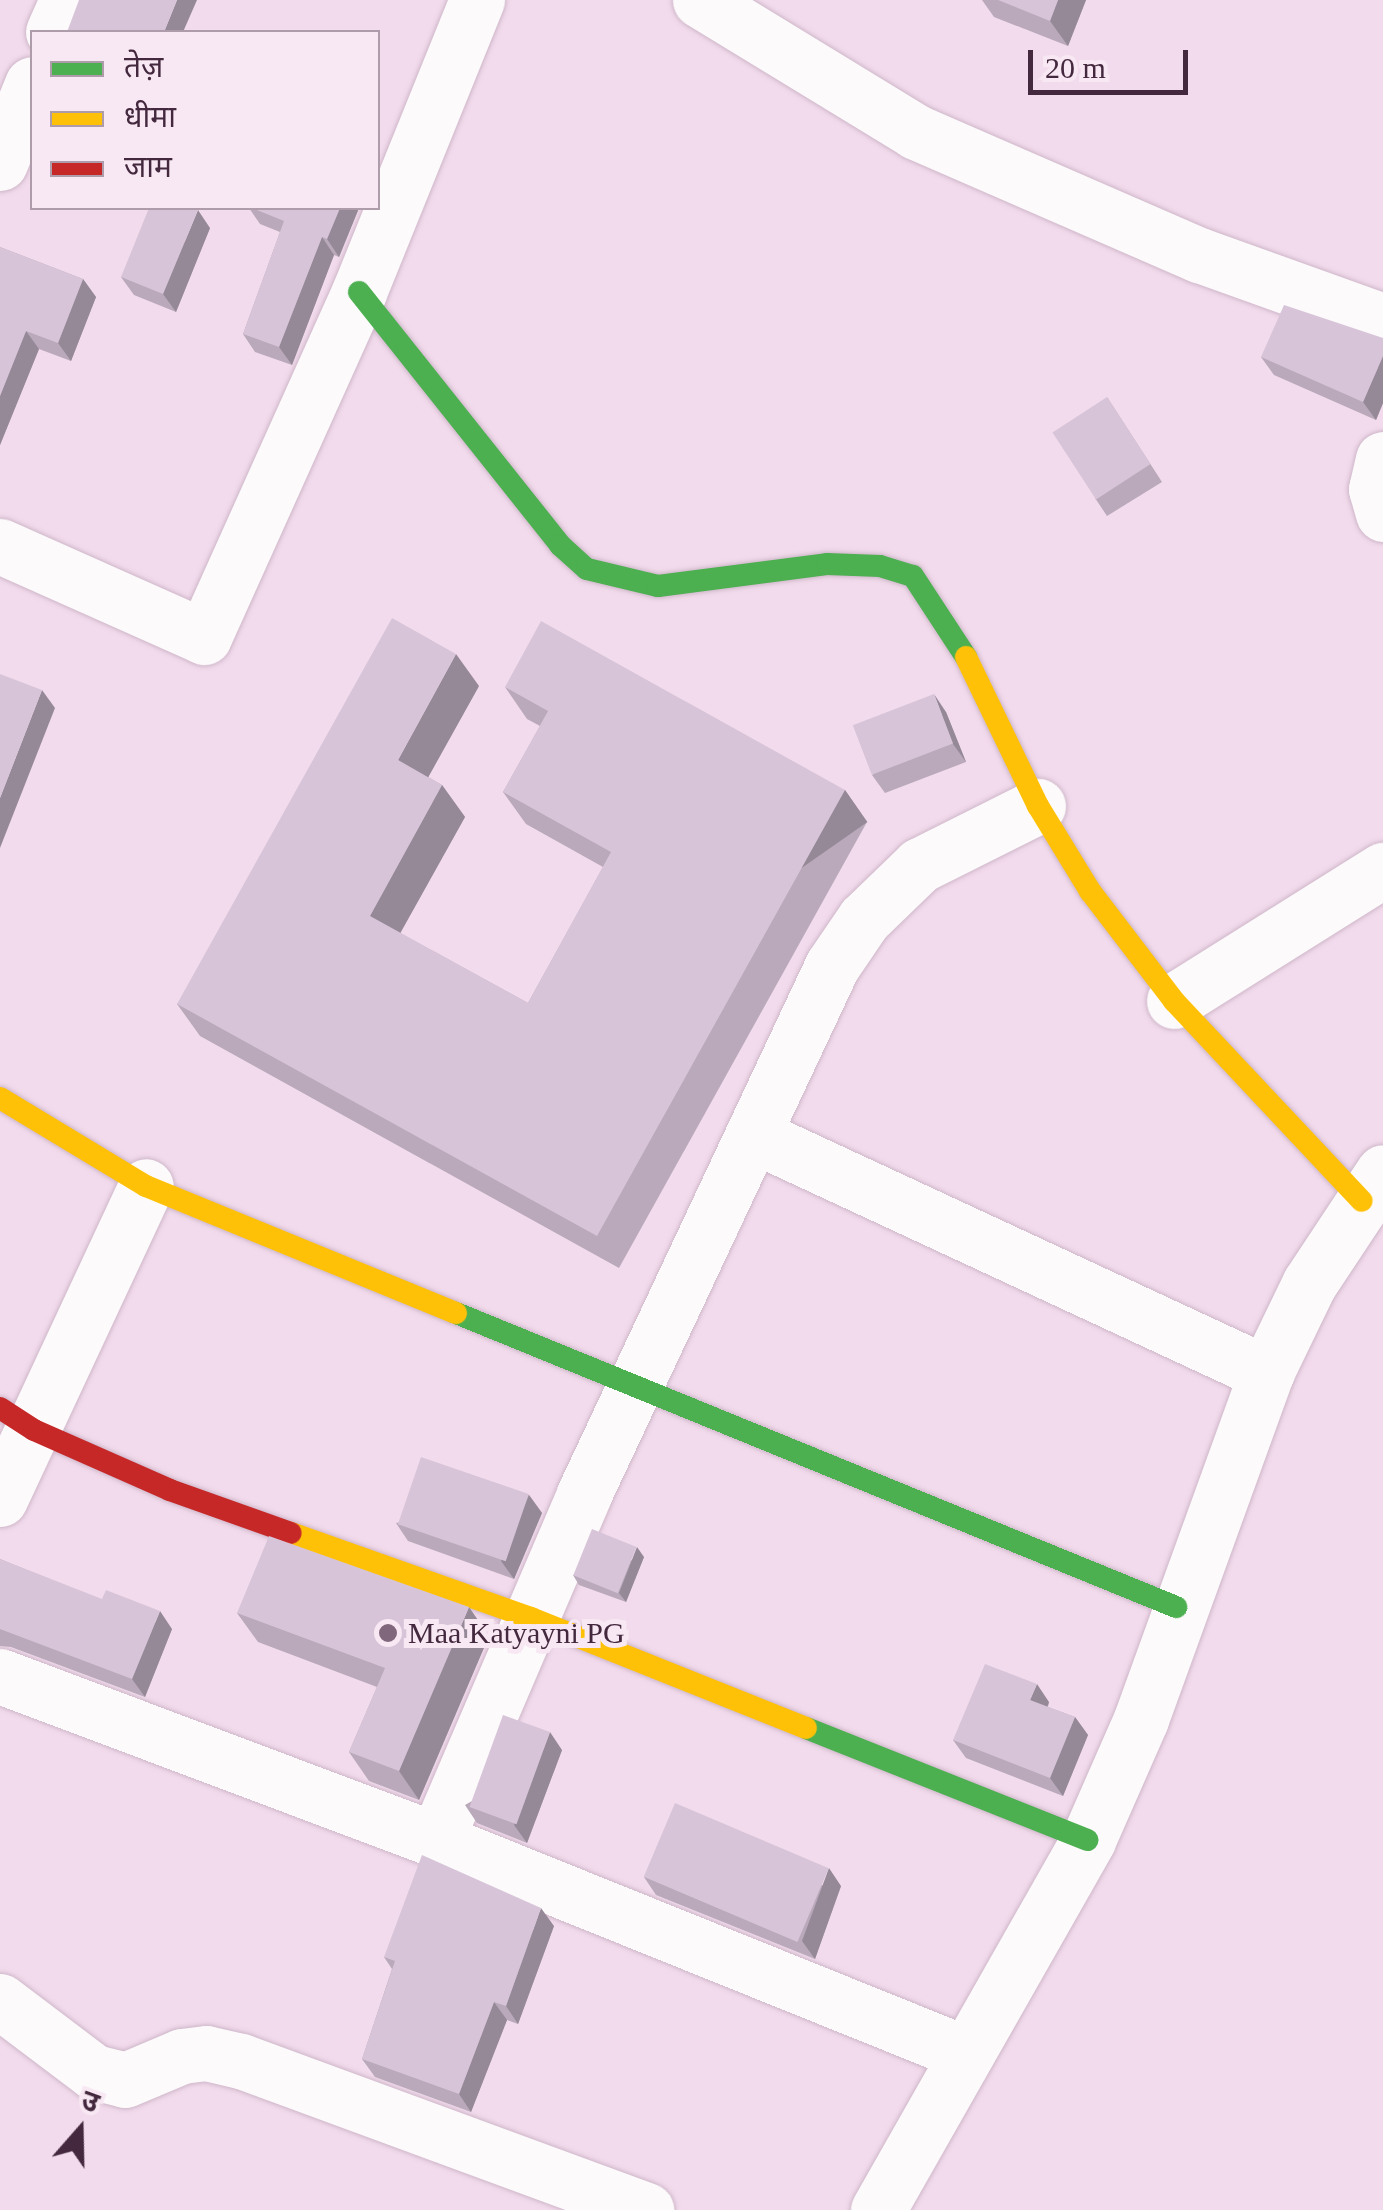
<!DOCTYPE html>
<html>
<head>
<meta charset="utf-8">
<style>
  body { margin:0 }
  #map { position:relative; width:1383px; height:2210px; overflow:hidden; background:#f2dbec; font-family:"Times New Roman","Noto Sans Devanagari",serif }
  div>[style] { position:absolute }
  .roads { filter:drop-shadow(0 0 2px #ceb7c9) drop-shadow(0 0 2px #ceb7c9) }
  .street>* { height:55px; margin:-27.5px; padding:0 27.5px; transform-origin:27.5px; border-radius:27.5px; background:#fdfafc }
  .fast>* { height:22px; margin:-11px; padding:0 11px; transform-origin:11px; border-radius:11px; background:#4caf50 }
  .slow>* { height:22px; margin:-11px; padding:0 11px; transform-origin:11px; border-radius:11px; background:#ffc107 }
  .jam>* { height:22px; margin:-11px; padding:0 11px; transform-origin:11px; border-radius:11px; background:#c62828 }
  .wall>* { inset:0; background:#b9a9ba }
  .shaded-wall>* { inset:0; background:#968997; transform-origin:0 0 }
  .building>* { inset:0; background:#d7c4d8; transform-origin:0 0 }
  .dots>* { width:28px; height:28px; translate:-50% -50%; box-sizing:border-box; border:5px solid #f7e8f3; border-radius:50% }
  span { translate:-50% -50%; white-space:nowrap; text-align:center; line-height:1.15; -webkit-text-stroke:10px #f7e8f3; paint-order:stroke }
  .poi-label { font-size:30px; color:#44293e }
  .left { translate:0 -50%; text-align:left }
  .legend { position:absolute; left:30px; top:30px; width:350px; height:180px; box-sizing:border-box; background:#f7e8f3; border:2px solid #af9cab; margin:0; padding:12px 18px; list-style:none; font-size:30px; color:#44293e }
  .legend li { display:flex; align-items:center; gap:20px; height:50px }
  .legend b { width:50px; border:2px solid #af9cab }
  .north { position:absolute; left:30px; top:2080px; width:100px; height:100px; -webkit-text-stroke:8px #f7e8f3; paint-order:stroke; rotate:20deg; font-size:28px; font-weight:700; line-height:40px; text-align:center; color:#44293e }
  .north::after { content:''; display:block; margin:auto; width:35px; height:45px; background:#44293e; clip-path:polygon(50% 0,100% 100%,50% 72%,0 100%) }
  .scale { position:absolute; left:1028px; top:50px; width:160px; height:45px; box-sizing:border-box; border:5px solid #44293e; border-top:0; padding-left:12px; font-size:30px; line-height:35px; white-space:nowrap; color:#44293e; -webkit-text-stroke:8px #f7e8f3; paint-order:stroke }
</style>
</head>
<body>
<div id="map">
  <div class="roads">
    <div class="street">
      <div style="left:700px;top:0;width:253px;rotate:31.4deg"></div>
      <div style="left:916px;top:132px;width:309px;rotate:23.5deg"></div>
      <div style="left:1199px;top:255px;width:195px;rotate:19.7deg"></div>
      <div style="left:53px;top:32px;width:35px;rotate:-66deg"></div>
      <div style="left:0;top:163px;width:85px;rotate:-67.9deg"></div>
      <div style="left:1383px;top:459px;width:31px;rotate:103deg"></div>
      <div style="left:1376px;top:489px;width:26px;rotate:74deg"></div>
      <div style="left:0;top:546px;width:223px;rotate:24deg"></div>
      <div style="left:204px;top:637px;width:378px;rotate:-65.8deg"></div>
      <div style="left:359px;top:292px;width:315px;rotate:-68deg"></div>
      <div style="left:1174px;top:1001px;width:247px;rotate:-32.1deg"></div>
      <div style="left:753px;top:1135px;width:566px;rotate:24.89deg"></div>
      <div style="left:0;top:1499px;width:345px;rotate:-65deg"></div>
      <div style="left:0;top:1676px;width:466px;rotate:20.6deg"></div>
      <div style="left:436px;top:1840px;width:567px;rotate:21.95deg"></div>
      <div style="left:436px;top:1840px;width:376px;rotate:-66.8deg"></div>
      <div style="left:584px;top:1494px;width:583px;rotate:-64.84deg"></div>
      <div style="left:832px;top:966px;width:57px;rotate:-55.8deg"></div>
      <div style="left:864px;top:919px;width:78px;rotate:-44deg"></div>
      <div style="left:920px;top:865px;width:132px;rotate:-26.6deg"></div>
      <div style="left:0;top:2001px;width:118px;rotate:37.1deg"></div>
      <div style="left:94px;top:2072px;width:32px;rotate:14deg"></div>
      <div style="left:125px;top:2080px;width:62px;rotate:-22.8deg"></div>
      <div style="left:182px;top:2056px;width:24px;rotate:-7deg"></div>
      <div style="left:206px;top:2053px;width:36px;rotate:13deg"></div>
      <div style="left:241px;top:2061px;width:432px;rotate:20.2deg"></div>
      <div style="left:878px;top:2210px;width:425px;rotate:-60.4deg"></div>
      <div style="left:1088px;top:1840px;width:132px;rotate:-66.3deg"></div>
      <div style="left:1141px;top:1719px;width:368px;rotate:-70.1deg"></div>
      <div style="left:1266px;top:1373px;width:99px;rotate:-64.2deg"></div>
      <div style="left:1309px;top:1284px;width:134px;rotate:-56.5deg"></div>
    </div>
    <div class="fast">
      <div style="left:359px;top:292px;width:323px;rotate:51.5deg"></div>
      <div style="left:560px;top:545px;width:36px;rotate:42deg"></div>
      <div style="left:587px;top:569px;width:73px;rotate:13.5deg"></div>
      <div style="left:658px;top:586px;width:170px;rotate:-7.4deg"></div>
      <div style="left:827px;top:564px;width:53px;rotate:2.2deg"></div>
      <div style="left:880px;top:566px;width:34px;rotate:17deg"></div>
      <div style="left:913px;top:576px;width:97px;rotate:56.8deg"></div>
      <div style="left:456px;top:1313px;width:778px;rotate:22.21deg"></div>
      <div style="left:806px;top:1728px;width:303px;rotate:21.7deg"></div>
    </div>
    <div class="slow">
      <div style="left:966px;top:657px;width:165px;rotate:64.2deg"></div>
      <div style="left:1038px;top:806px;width:100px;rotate:58.5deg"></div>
      <div style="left:1090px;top:891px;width:138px;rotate:52.6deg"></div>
      <div style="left:1174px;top:1001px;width:274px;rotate:46.8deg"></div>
      <div style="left:0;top:1098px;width:170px;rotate:31.1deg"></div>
      <div style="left:146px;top:1186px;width:335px;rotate:22.3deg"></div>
      <div style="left:291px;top:1533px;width:255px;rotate:19.5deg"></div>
      <div style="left:531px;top:1618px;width:296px;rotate:21.8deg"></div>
    </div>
    <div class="jam">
      <div style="left:0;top:1408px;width:40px;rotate:32.9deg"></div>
      <div style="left:34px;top:1430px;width:149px;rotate:23.8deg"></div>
      <div style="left:170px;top:1490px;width:128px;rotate:19.6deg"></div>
    </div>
  </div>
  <div class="wall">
    <div style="clip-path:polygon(982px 0,1086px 0,1068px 46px,994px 17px)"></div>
    <div style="clip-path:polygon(249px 208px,359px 208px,339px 257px,334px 255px,292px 365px,255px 352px,243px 334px,280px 232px,260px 224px)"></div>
    <div style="clip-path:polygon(210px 228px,176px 312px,134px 295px,121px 277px)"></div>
    <div style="clip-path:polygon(0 247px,83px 279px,96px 297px,71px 361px,39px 349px,0 445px)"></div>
    <div style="clip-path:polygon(1383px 338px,1383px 403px,1376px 420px,1274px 375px,1261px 357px)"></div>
    <div style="clip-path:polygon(1107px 397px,1162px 482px,1107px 516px,1095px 498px)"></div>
    <div style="clip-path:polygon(479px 686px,428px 777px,442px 785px,465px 817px,400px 933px,528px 1003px,603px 867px,526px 824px,503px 792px,540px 726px,527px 719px,505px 687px,845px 790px,867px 822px,619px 1268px,200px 1036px,177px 1004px)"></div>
    <div style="clip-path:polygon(946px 712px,966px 762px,885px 793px,872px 775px)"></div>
    <div style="clip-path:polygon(529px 1495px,542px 1513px,514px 1579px,408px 1541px,396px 1523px)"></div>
    <div style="clip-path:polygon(644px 1557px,626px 1602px,579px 1585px,573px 1575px)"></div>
    <div style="clip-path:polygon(0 1559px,172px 1629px,145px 1697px,11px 1647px,0 1646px)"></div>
    <div style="clip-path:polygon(237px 1613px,489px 1636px,419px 1800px,369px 1781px,349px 1752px,377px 1687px,258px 1642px)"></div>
    <div style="clip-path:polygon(1049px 1702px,1048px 1707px,1075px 1717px,1088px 1735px,1063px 1796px,966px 1758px,953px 1740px)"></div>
    <div style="clip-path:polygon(562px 1750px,527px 1843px,477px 1823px,465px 1805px)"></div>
    <div style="clip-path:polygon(644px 1877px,841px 1886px,815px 1959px,656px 1895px)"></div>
    <div style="clip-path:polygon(554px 1926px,518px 2024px,507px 2020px,471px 2112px,375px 2077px,362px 2059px,392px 1969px,384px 1957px)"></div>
  </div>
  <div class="shaded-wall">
    <div style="clip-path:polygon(177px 0,197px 0,183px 32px,164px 32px)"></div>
    <div style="clip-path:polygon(1058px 0,1086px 0,1068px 46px,1050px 21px)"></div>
    <div style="clip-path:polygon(340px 208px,359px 208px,339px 257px,327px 239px)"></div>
    <div style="clip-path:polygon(198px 210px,210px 228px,176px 312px,163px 294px)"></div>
    <div style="clip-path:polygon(322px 237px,334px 255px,292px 365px,279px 347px)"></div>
    <div style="clip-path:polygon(83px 279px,96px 297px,71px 361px,58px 343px)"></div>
    <div style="clip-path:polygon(26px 331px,39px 349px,0 445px,0 396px)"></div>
    <div style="clip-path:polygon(1383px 356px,1383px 403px,1376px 420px,1363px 402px)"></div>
    <div style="clip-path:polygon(456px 654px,479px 686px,420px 792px,398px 760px)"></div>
    <div style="clip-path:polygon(42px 690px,55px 708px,0 848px,0 798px)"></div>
    <div style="clip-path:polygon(934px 694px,946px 712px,966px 762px,953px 744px)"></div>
    <div style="clip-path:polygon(442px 785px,465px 817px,392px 948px,370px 916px)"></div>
    <div style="left:845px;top:790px;width:39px;height:510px;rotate:55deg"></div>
    <div style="clip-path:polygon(529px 1495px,542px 1513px,514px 1579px,501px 1561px)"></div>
    <div style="clip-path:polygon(637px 1547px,644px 1557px,626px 1602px,619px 1593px)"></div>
    <div style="clip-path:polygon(469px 1607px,489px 1636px,419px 1800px,399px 1771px)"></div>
    <div style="clip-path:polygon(160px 1611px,172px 1629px,145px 1697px,132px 1679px)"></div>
    <div style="clip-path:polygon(1037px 1684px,1049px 1702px,1043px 1718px,1030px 1700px)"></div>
    <div style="clip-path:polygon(1075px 1717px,1088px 1735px,1063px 1796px,1050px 1778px)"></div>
    <div style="clip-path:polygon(550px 1732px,562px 1750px,527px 1843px,514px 1825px)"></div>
    <div style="clip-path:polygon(829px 1868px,841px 1886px,815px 1959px,802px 1941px)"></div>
    <div style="clip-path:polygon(541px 1908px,554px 1926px,518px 2024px,506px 2006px)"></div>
    <div style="clip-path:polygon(494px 2002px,507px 2020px,471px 2112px,459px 2094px)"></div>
  </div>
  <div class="building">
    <div style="clip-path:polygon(79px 0,177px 0,164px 32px,67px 32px)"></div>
    <div style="clip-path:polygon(998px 0,1058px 0,1050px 21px)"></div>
    <div style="clip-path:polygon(149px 208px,193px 208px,198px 210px,163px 294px,121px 277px)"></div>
    <div style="clip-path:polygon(252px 208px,340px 208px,327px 239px,322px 237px,279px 347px,243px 334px,284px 221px)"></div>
    <div style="clip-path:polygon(0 247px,83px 279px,58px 343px,26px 331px,0 396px)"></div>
    <div style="clip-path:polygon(1284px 305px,1383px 338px,1383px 356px,1363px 402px,1261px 357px)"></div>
    <div style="left:1107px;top:397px;width:80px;height:65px;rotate:57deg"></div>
    <div style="clip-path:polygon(392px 618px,456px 654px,398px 760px,442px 785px,370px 916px,528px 1003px,611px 852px,503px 792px,548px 711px,505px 687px,541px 621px,845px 790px,597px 1236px,177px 1004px)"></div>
    <div style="clip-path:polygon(0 674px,42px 690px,0 798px)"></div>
    <div style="left:934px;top:694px;width:53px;height:87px;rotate:69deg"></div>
    <div style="left:421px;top:1457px;width:114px;height:71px;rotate:19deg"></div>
    <div style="left:592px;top:1529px;width:48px;height:50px;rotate:22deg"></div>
    <div style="clip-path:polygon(269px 1536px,469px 1607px,399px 1771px,349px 1752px,385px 1668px,237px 1613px)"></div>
    <div style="clip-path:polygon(0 1559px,102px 1599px,106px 1590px,160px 1611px,132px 1679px,0 1629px)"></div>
    <div style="clip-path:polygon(985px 1664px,1037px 1684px,1030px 1700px,1075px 1717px,1050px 1778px,953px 1740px)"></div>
    <div style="left:503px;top:1715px;width:50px;height:98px;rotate:20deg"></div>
    <div style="left:675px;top:1803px;width:167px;height:80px;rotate:23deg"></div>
    <div style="clip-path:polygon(422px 1855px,541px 1908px,506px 2006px,494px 2002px,459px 2094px,362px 2059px,395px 1961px,384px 1957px)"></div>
  </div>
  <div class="dots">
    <div style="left:388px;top:1633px;background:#81677b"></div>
  </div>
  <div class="poi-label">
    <span class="left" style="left:408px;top:1633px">Maa Katyayni PG</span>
  </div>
  <ul class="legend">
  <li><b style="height:12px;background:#4caf50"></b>तेज़</li>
  <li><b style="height:12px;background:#ffc107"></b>धीमा</li>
  <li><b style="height:12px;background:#c62828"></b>जाम</li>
  </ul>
  <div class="north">उ</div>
  <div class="scale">20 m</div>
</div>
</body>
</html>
